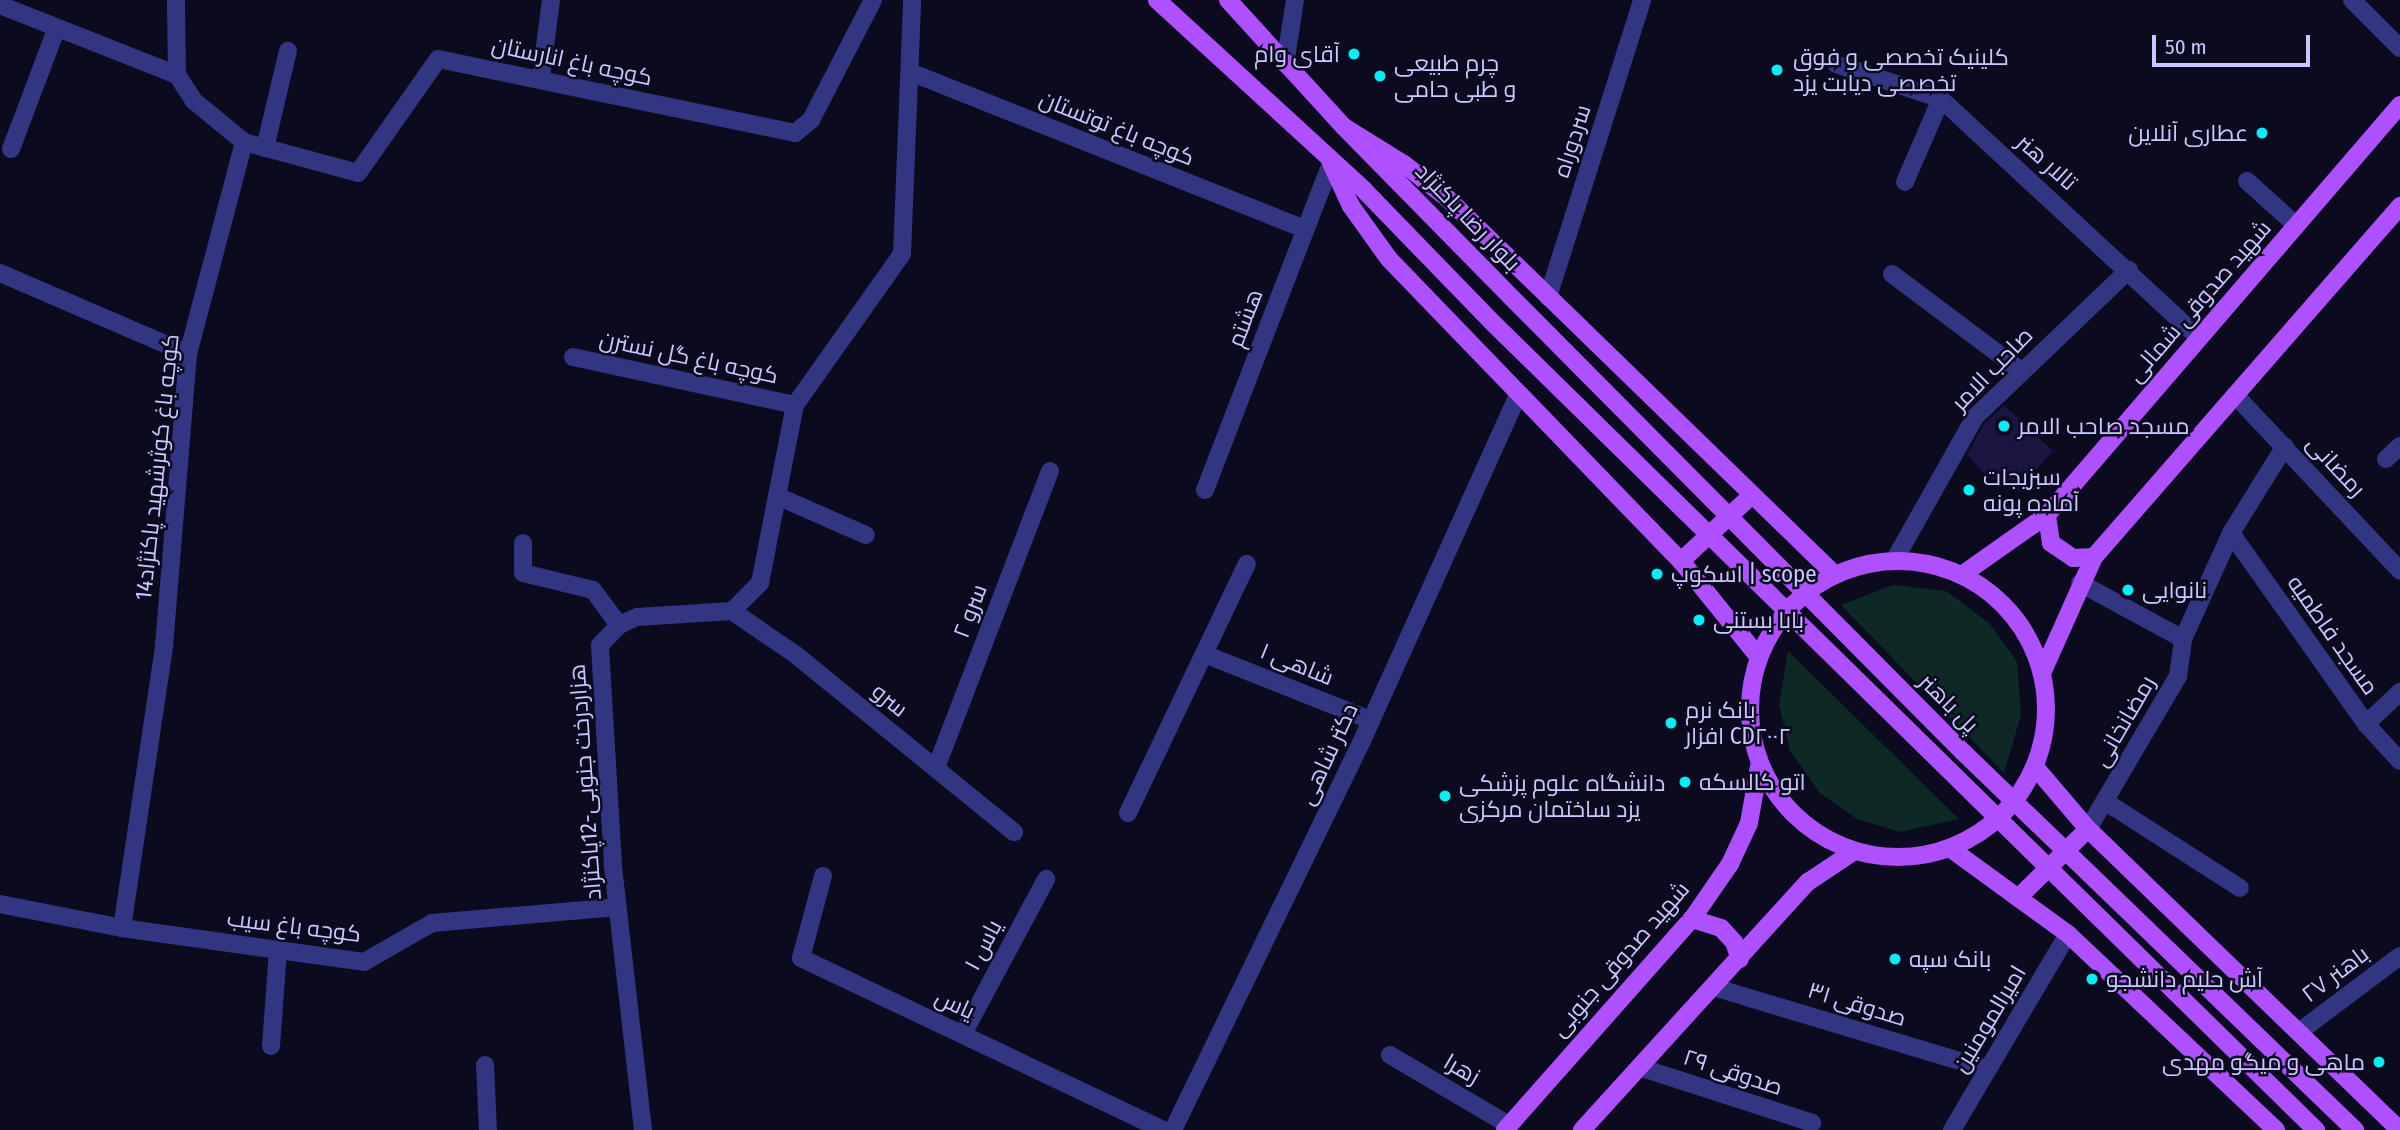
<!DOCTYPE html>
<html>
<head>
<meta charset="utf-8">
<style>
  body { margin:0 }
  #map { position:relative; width:2400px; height:1130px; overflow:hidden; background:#0c0a1f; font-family:"Fira Sans Condensed",Cairo,sans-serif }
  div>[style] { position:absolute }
  .green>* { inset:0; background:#0d2926 }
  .building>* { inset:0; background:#1a1541 }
  .minor>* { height:18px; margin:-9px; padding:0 9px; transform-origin:9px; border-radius:9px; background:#323582 }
  .major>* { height:18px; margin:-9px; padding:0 9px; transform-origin:9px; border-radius:9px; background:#af50ff }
  .major>.ring { margin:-9px; padding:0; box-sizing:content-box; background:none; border:18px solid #af50ff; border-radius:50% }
  .major-bridge>* { height:18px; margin:-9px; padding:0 9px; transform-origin:9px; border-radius:9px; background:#af50ff }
  .dots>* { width:19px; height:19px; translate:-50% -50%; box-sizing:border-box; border:4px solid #0c0a1f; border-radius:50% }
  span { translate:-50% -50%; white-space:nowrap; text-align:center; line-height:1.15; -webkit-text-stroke:5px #0c0a1f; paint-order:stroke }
  .poi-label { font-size:23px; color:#cac9ff }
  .right { translate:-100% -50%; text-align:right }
  .left { translate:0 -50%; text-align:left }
  .street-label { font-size:23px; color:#cac9ff }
  .scale { position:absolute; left:2152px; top:35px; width:158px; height:32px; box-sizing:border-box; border:4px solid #cac9ff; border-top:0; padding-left:9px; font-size:21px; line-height:24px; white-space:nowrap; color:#cac9ff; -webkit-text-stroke:5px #0c0a1f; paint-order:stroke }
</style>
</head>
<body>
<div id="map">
  <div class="green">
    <div style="clip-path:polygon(1893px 585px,1946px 591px,1990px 624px,2017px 662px,2021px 715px,2004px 773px,1841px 605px)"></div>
    <div style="clip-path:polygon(1788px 651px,1959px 819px,1900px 832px,1857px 819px,1820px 793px,1790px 751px,1779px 704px)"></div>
  </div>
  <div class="building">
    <div style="clip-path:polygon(2004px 405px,2053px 451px,2016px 492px,1983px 473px,1967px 454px,1984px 424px)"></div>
  </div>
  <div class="minor">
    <div style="left:2352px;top:0;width:68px;rotate:45deg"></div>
    <div style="left:0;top:5px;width:190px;rotate:21.6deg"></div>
    <div style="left:1285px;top:64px;width:65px;rotate:-81.1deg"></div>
    <div style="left:1836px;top:64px;width:111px;rotate:18.4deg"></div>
    <div style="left:1941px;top:99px;width:352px;rotate:42.8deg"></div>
    <div style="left:910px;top:72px;width:425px;rotate:21.7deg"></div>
    <div style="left:541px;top:77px;width:78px;rotate:-82.6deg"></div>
    <div style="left:244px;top:142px;width:118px;rotate:15.2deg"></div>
    <div style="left:358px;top:173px;width:139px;rotate:-54.9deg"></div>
    <div style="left:438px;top:59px;width:365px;rotate:11.7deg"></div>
    <div style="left:795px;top:133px;width:21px;rotate:-39deg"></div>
    <div style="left:811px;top:120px;width:135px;rotate:-62.7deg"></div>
    <div style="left:265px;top:148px;width:100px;rotate:-76.7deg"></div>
    <div style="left:11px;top:149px;width:127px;rotate:-69.3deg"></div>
    <div style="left:2247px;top:181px;width:66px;rotate:41.9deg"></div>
    <div style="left:1905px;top:182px;width:90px;rotate:-66.6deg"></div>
    <div style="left:0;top:273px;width:205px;rotate:23.3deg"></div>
    <div style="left:1892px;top:274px;width:161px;rotate:36.9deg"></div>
    <div style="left:1548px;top:297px;width:312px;rotate:-72.4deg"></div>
    <div style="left:573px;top:357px;width:227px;rotate:12.2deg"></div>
    <div style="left:2235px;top:395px;width:241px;rotate:46.8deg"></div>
    <div style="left:2386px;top:459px;width:19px;rotate:-43deg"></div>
    <div style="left:1205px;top:490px;width:350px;rotate:-68.9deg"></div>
    <div style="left:777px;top:496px;width:97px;rotate:23.7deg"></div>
    <div style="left:2231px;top:533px;width:234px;rotate:54.7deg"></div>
    <div style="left:2366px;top:724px;width:50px;rotate:47.4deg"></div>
    <div style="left:523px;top:543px;width:30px;rotate:90deg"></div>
    <div style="left:523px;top:573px;width:72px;rotate:13.7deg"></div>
    <div style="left:593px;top:590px;width:44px;rotate:53.4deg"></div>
    <div style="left:1895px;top:559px;width:163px;rotate:-60.6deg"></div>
    <div style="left:1975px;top:417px;width:213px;rotate:-43.7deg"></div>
    <div style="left:2080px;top:583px;width:117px;rotate:28.5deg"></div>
    <div style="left:732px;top:611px;width:78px;rotate:34.5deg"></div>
    <div style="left:796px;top:655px;width:281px;rotate:39.1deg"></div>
    <div style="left:1204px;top:654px;width:180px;rotate:21.6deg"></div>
    <div style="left:2366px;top:724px;width:47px;rotate:-43.3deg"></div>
    <div style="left:936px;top:768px;width:318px;rotate:-69deg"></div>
    <div style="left:2106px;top:802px;width:159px;rotate:32.7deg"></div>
    <div style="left:1128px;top:813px;width:276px;rotate:-64.5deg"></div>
    <div style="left:2088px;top:829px;width:178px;rotate:-59.5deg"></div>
    <div style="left:2178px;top:676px;width:37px;rotate:-82deg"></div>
    <div style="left:2183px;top:639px;width:116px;rotate:-65.6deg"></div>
    <div style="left:2231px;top:533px;width:102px;rotate:-58.2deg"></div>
    <div style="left:823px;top:876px;width:85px;rotate:105deg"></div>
    <div style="left:801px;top:958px;width:402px;rotate:25.4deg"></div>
    <div style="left:0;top:904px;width:124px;rotate:11.1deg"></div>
    <div style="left:122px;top:928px;width:244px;rotate:8deg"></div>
    <div style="left:364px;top:962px;width:78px;rotate:-29.8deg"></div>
    <div style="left:432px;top:923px;width:186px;rotate:-4.9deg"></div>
    <div style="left:122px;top:928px;width:285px;rotate:-81.5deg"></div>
    <div style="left:164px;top:646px;width:293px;rotate:-85.3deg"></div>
    <div style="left:188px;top:354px;width:219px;rotate:-75.2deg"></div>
    <div style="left:244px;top:142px;width:65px;rotate:-140.6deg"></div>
    <div style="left:194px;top:101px;width:31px;rotate:-123deg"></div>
    <div style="left:177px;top:75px;width:75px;rotate:-90.8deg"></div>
    <div style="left:1713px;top:987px;width:286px;rotate:16.7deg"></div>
    <div style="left:2299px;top:1032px;width:126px;rotate:-37deg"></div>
    <div style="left:963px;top:1034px;width:176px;rotate:-61.8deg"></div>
    <div style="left:271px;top:1046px;width:96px;rotate:-85.8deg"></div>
    <div style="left:1390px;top:1055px;width:138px;rotate:30.5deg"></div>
    <div style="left:485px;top:1065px;width:65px;rotate:87.4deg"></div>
    <div style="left:1639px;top:1067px;width:182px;rotate:17.9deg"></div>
    <div style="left:643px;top:1130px;width:267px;rotate:-96.5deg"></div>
    <div style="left:613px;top:865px;width:220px;rotate:-93.4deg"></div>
    <div style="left:600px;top:645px;width:28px;rotate:-46deg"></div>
    <div style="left:619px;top:625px;width:20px;rotate:-24deg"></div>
    <div style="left:637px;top:617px;width:95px;rotate:-3.6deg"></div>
    <div style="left:732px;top:611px;width:40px;rotate:-45deg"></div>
    <div style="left:760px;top:583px;width:181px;rotate:-78.9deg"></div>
    <div style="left:795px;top:405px;width:185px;rotate:-54.7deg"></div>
    <div style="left:902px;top:254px;width:254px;rotate:-87.7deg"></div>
    <div style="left:1173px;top:1130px;width:440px;rotate:-64.1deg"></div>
    <div style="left:1365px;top:734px;width:372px;rotate:-65.7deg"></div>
    <div style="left:1952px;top:1130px;width:228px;rotate:-59.4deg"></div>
  </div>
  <div class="major">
    <div style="left:1157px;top:0;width:281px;rotate:42.5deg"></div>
    <div style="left:1364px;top:190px;width:185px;rotate:45.9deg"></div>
    <div style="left:1228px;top:0;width:172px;rotate:47.6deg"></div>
    <div style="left:1344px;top:127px;width:245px;rotate:45.5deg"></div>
    <div style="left:1344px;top:127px;width:70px;rotate:31.7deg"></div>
    <div style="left:1404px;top:164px;width:55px;rotate:38.3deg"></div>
    <div style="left:1447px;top:198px;width:540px;rotate:44.17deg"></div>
    <div style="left:1331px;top:163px;width:47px;rotate:65.1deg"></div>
    <div style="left:1351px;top:206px;width:65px;rotate:54.4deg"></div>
    <div style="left:1389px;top:259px;width:420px;rotate:46deg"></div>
    <div style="left:1681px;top:561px;width:122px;rotate:51deg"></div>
    <div style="left:2047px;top:515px;width:28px;rotate:82deg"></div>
    <div style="left:2051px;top:543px;width:27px;rotate:34deg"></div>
    <div style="left:2073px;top:558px;width:21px;rotate:-3deg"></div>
    <div style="left:1681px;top:561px;width:97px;rotate:-42.9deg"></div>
    <div class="ring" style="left:1750px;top:561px;width:278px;height:278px"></div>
    <div style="left:1963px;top:574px;width:103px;rotate:-35.1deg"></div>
    <div style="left:2047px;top:515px;width:541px;rotate:-49.27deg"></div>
    <div style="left:2043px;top:671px;width:125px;rotate:-65.9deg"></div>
    <div style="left:2094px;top:557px;width:466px;rotate:-48.9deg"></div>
    <div style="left:2036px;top:768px;width:80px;rotate:49.6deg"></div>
    <div style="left:2088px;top:829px;width:434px;rotate:44deg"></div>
    <div style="left:1951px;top:849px;width:145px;rotate:36deg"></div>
    <div style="left:2068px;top:934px;width:286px;rotate:43.3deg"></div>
    <div style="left:2018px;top:898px;width:98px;rotate:-44.6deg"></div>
    <div style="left:1692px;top:919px;width:30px;rotate:17deg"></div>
    <div style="left:1721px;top:928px;width:19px;rotate:47deg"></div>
    <div style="left:1734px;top:942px;width:18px;rotate:71deg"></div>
    <div style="left:1505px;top:1130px;width:282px;rotate:-48.5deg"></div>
    <div style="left:1692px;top:919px;width:67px;rotate:-55.4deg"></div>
    <div style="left:1730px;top:864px;width:45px;rotate:-65.1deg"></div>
    <div style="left:1749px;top:823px;width:57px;rotate:-79.9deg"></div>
    <div style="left:1582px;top:1130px;width:336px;rotate:-47.7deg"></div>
    <div style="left:1808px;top:882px;width:54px;rotate:-33.7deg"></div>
  </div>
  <div class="major-bridge">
    <div style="left:1516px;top:302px;width:634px;rotate:45.19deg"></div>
    <div style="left:1963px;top:752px;width:545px;rotate:43.96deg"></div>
    <div style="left:1493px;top:323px;width:1153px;rotate:44.44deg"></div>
  </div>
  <div class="dots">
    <div style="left:1354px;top:54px;background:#00eff4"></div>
    <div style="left:1777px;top:70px;background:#00eff4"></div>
    <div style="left:1380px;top:76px;background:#00eff4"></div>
    <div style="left:2262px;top:133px;background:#00eff4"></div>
    <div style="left:2004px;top:426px;background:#00eff4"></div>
    <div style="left:1969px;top:490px;background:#00eff4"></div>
    <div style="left:1657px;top:574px;background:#00eff4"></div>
    <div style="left:2128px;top:590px;background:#00eff4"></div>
    <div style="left:1699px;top:620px;background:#00eff4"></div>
    <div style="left:1671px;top:723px;background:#00eff4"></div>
    <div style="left:1685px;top:782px;background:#00eff4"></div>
    <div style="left:1445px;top:796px;background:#00eff4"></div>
    <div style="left:1895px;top:959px;background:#00eff4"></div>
    <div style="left:2092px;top:979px;background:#00eff4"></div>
    <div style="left:2379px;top:1062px;background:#00eff4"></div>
  </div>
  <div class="poi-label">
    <span class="right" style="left:1340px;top:54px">آقای وام</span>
    <span class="left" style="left:1793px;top:70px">کلینیک تخصصی و فوق<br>تخصصی دیابت یزد</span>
    <span class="left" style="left:1394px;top:76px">چرم طبیعی<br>و طبی حامی</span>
    <span class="right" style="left:2248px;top:133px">عطاری آنلاین</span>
    <span class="left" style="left:2018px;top:426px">مسجد صاحب الامر</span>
    <span class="left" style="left:1983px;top:490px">سبزیجات<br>آماده پونه</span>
    <span class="left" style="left:1671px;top:574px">اسکوپ | scope</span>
    <span class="left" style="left:2142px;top:590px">نانوایی</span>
    <span class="left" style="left:1713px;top:620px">بابا بستنی</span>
    <span class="left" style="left:1685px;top:723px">بانک نرم<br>افزار CD۲۰۰۲</span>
    <span class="left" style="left:1699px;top:782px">اتو کالسکه</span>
    <span class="left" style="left:1459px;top:796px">دانشگاه علوم پزشکی<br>یزد ساختمان مرکزی</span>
    <span class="left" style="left:1909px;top:959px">بانک سپه</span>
    <span class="left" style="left:2106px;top:979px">آش حلیم دانشجو</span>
    <span class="right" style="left:2365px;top:1062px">ماهی و میگو مهدی</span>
  </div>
  <div class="street-label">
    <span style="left:572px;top:61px;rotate:12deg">کوچه باغ انارستان</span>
    <span style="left:1117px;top:128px;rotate:22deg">کوچه باغ توتستان</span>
    <span style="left:1572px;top:141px;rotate:-72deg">سردوراه</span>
    <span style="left:2047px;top:162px;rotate:42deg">تالار هنر</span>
    <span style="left:1468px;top:217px;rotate:46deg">بلوار رضا پاکنژاد</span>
    <span style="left:2199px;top:301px;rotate:-49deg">شهید صدوقی شمالی</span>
    <span style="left:1245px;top:318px;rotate:-69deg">هشتم</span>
    <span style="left:689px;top:357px;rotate:12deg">کوچه باغ گل نسترن</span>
    <span style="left:1992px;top:369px;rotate:-46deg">صاحب الامر</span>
    <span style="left:2336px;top:466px;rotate:47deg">رمضانی</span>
    <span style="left:157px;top:467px;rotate:-84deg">کوچه باغ کوثرشهید پاکنژاد14</span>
    <span style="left:970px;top:611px;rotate:-69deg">سرو ۲</span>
    <span style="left:2333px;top:635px;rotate:55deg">مسجد فاطمیه</span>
    <span style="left:1297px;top:664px;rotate:22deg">شاهی ۱</span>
    <span style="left:890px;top:700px;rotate:39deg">سرو</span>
    <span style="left:1949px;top:703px;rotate:45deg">پل باهنر</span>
    <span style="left:2124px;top:721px;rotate:-60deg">رمضانخانی</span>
    <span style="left:1328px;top:754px;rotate:-65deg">دکتر شاهی</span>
    <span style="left:585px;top:782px;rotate:-94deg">هزاردرخت جنوبی-12پاکنژاد</span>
    <span style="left:294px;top:926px;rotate:7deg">کوچه باغ سیب</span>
    <span style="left:983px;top:945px;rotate:-62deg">یاس ۱</span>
    <span style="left:1620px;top:959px;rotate:-49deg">شهید صدوقی جنوبی</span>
    <span style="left:2335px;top:974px;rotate:-37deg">باهنر ۲۷</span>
    <span style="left:955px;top:1004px;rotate:25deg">یاس</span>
    <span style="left:1857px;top:1004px;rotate:17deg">صدوقی ۳۱</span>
    <span style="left:1989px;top:1019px;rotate:-59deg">امیرالمومنین</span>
    <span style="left:1462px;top:1069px;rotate:30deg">زهرا</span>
    <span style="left:1733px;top:1072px;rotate:18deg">صدوقی ۲۹</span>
  </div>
  <div class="scale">50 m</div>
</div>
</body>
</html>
